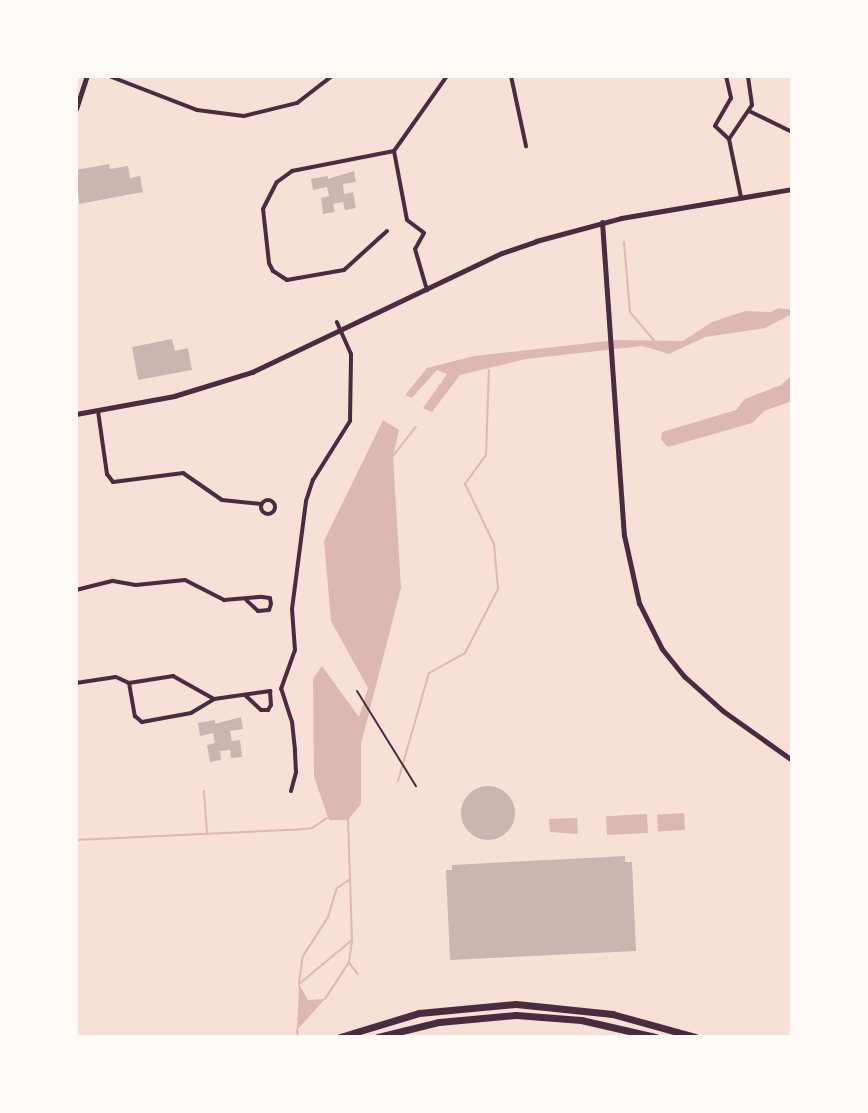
<!DOCTYPE html>
<html>
<head>
<meta charset="utf-8">
<style>
  body { margin:0 }
  #map { position:relative; width:868px; height:1113px; overflow:hidden; background:#f7e1d7; font-family:Georgia,serif }
  div>[style] { position:absolute }
  .water>* { inset:0; background:#dcb8b0; transform-origin:0 0 }
  .stream>* { height:2px; margin:-1px; padding:0 1px; transform-origin:1px; border-radius:1px; background:#dcb8b0 }
  .building>* { inset:0; background:#ccb4b1 }
  .round { border-radius:50% }
  .path>* { height:2px; margin:-1px; padding:0 1px; transform-origin:1px; border-radius:1px; background:#4a2c40 }
  .minor>* { height:4px; margin:-2px; padding:0 2px; transform-origin:2px; border-radius:2px; background:#4a2c40 }
  .minor>.ring { margin:-2px; padding:0; box-sizing:content-box; background:none; border:4px solid #4a2c40; border-radius:50% }
  .tertiary>* { height:5px; margin:-2.5px; padding:0 2.5px; transform-origin:2.5px; border-radius:2.5px; background:#4a2c40 }
  .trunk>* { height:7px; margin:-3.5px; padding:0 3.5px; transform-origin:3.5px; border-radius:3.5px; background:#4a2c40 }
  span { translate:-50% -50%; white-space:nowrap; text-align:center; line-height:1.15; -webkit-text-stroke:8px #fffaf5; paint-order:stroke }
  .frame { position:absolute; inset:0; border:78px solid #fffaf5; pointer-events:none }
</style>
</head>
<body>
<div id="map">
  <div class="water">
    <div style="clip-path:polygon(779px 308px,792px 310px,792px 314px,765px 328px,705px 337px,669px 354px,642px 346px,526px 359px,460px 375px,432px 412px,423px 408px,447px 374px,437px 370px,412px 398px,405px 395px,427px 368px,474px 356px,616px 340px,683px 341px,712px 322px,745px 311px,771px 312px)"></div>
    <div style="clip-path:polygon(792px 375px,792px 401px,764px 411px,752px 423px,668px 447px,661px 440px,662px 432px,736px 410px,745px 399px,781px 385px)"></div>
    <div style="clip-path:polygon(383px 420px,399px 430px,393px 456px,401px 588px,361px 744px,361px 804px,348px 820px,329px 820px,314px 777px,313px 678px,322px 666px,359px 717px,368px 688px,331px 621px,324px 541px)"></div>
    <div style="left:684px;top:813px;width:17px;height:27px;rotate:87deg"></div>
    <div style="left:647px;top:814px;width:19px;height:41px;rotate:87deg"></div>
    <div style="clip-path:polygon(577px 818px,578px 834px,550px 832px,549px 819px)"></div>
    <div style="clip-path:polygon(299px 984px,308px 1000px,325px 999px,297px 1030px)"></div>
  </div>
  <div class="stream">
    <div style="left:624px;top:242px;width:70px;rotate:85.1deg"></div>
    <div style="left:630px;top:312px;width:40px;rotate:50deg"></div>
    <div style="left:393px;top:456px;width:37px;rotate:-52deg"></div>
    <div style="left:398px;top:781px;width:112px;rotate:-74deg"></div>
    <div style="left:429px;top:673px;width:41px;rotate:-29.1deg"></div>
    <div style="left:465px;top:653px;width:72px;rotate:-62.7deg"></div>
    <div style="left:498px;top:589px;width:45px;rotate:-95.1deg"></div>
    <div style="left:494px;top:544px;width:67px;rotate:-115.8deg"></div>
    <div style="left:465px;top:484px;width:36px;rotate:-54deg"></div>
    <div style="left:486px;top:455px;width:85px;rotate:-88deg"></div>
    <div style="left:204px;top:791px;width:43px;rotate:86deg"></div>
    <div style="left:76px;top:840px;width:215px;rotate:-2.7deg"></div>
    <div style="left:291px;top:830px;width:21px;rotate:-5deg"></div>
    <div style="left:312px;top:828px;width:18px;rotate:-34deg"></div>
    <div style="left:349px;top:963px;width:14px;rotate:51deg"></div>
    <div style="left:299px;top:983px;width:27px;rotate:-82deg"></div>
    <div style="left:303px;top:956px;width:46px;rotate:-57.3deg"></div>
    <div style="left:328px;top:917px;width:30px;rotate:-73deg"></div>
    <div style="left:337px;top:888px;width:14px;rotate:-34deg"></div>
    <div style="left:299px;top:984px;width:69px;rotate:-39.7deg"></div>
    <div style="left:352px;top:940px;width:120px;rotate:-91.9deg"></div>
    <div style="left:325px;top:999px;width:44px;rotate:-57deg"></div>
    <div style="left:349px;top:962px;width:22px;rotate:-82deg"></div>
    <div style="left:297px;top:1030px;width:7px;rotate:82deg"></div>
  </div>
  <div class="building">
    <div style="clip-path:polygon(109px 164px,110px 169px,128px 166px,130px 178px,140px 176px,143px 192px,79px 204px,76px 170px)"></div>
    <div style="clip-path:polygon(354px 171px,356px 182px,343px 184px,344px 194px,353px 192px,356px 208px,345px 210px,343px 202px,333px 204px,335px 212px,323px 214px,321px 198px,329px 196px,327px 187px,313px 190px,311px 179px,328px 176px,328px 179px)"></div>
    <div style="clip-path:polygon(172px 339px,175px 351px,188px 348px,192px 370px,138px 380px,132px 347px)"></div>
    <div style="clip-path:polygon(241px 717px,243px 729px,230px 731px,232px 741px,240px 740px,242px 757px,231px 758px,230px 750px,220px 751px,221px 760px,210px 762px,207px 745px,215px 743px,213px 733px,200px 736px,198px 723px,215px 720px,215px 724px)"></div>
    <div class="round" style="left:461px;top:786px;width:54px;height:54px"></div>
    <div style="clip-path:polygon(625px 856px,625px 862px,632px 862px,636px 951px,450px 960px,446px 870px,452px 870px,452px 865px)"></div>
  </div>
  <div class="path">
    <div style="left:357px;top:691px;width:112px;rotate:58.2deg"></div>
    <div style="left:792px;top:785px;width:1px;rotate:-90deg"></div>
  </div>
  <div class="minor">
    <div style="left:109px;top:76px;width:94px;rotate:21.1deg"></div>
    <div style="left:197px;top:110px;width:47px;rotate:7.3deg"></div>
    <div style="left:244px;top:116px;width:55px;rotate:-13.8deg"></div>
    <div style="left:297px;top:103px;width:44px;rotate:-37.6deg"></div>
    <div style="left:511px;top:76px;width:72px;rotate:77.9deg"></div>
    <div style="left:726px;top:76px;width:23px;rotate:77deg"></div>
    <div style="left:731px;top:98px;width:32px;rotate:120deg"></div>
    <div style="left:715px;top:126px;width:19px;rotate:43deg"></div>
    <div style="left:749px;top:111px;width:48px;rotate:26deg"></div>
    <div style="left:394px;top:151px;width:70px;rotate:79.3deg"></div>
    <div style="left:407px;top:220px;width:21px;rotate:37deg"></div>
    <div style="left:424px;top:233px;width:18px;rotate:119deg"></div>
    <div style="left:415px;top:249px;width:43px;rotate:73.7deg"></div>
    <div style="left:741px;top:197px;width:59px;rotate:-101.7deg"></div>
    <div style="left:729px;top:139px;width:41px;rotate:-55.9deg"></div>
    <div style="left:752px;top:105px;width:29px;rotate:-98deg"></div>
    <div style="left:387px;top:231px;width:58px;rotate:137.8deg"></div>
    <div style="left:344px;top:270px;width:58px;rotate:170deg"></div>
    <div style="left:287px;top:280px;width:17px;rotate:-147deg"></div>
    <div style="left:273px;top:271px;width:9px;rotate:-117deg"></div>
    <div style="left:269px;top:263px;width:54px;rotate:-96.3deg"></div>
    <div style="left:263px;top:209px;width:30px;rotate:-63deg"></div>
    <div style="left:277px;top:182px;width:19px;rotate:-36deg"></div>
    <div style="left:292px;top:171px;width:104px;rotate:-11.1deg"></div>
    <div style="left:394px;top:151px;width:92px;rotate:-54.8deg"></div>
    <div style="left:98px;top:411px;width:64px;rotate:81.9deg"></div>
    <div style="left:107px;top:474px;width:10px;rotate:53deg"></div>
    <div style="left:113px;top:482px;width:71px;rotate:-7.3deg"></div>
    <div style="left:183px;top:473px;width:47px;rotate:34.7deg"></div>
    <div style="left:222px;top:500px;width:40px;rotate:5.7deg"></div>
    <div class="ring" style="left:261px;top:500px;width:10px;height:10px"></div>
    <div style="left:76px;top:590px;width:38px;rotate:-14deg"></div>
    <div style="left:113px;top:581px;width:23px;rotate:10deg"></div>
    <div style="left:136px;top:585px;width:49px;rotate:-5.8deg"></div>
    <div style="left:185px;top:580px;width:44px;rotate:27.1deg"></div>
    <div style="left:224px;top:600px;width:38px;rotate:-5deg"></div>
    <div style="left:262px;top:597px;width:8px;rotate:7deg"></div>
    <div style="left:270px;top:598px;width:6px;rotate:81deg"></div>
    <div style="left:271px;top:604px;width:6px;rotate:108deg"></div>
    <div style="left:269px;top:610px;width:11px;rotate:175deg"></div>
    <div style="left:258px;top:611px;width:16px;rotate:-137deg"></div>
    <div style="left:76px;top:683px;width:40px;rotate:-8.5deg"></div>
    <div style="left:116px;top:677px;width:14px;rotate:25deg"></div>
    <div style="left:129px;top:683px;width:45px;rotate:-9deg"></div>
    <div style="left:173px;top:676px;width:47px;rotate:29.3deg"></div>
    <div style="left:214px;top:699px;width:57px;rotate:-8.1deg"></div>
    <div style="left:270px;top:691px;width:14px;rotate:86deg"></div>
    <div style="left:271px;top:705px;width:6px;rotate:121deg"></div>
    <div style="left:268px;top:710px;width:7px;rotate:180deg"></div>
    <div style="left:261px;top:710px;width:22px;rotate:-137deg"></div>
    <div style="left:129px;top:683px;width:34px;rotate:80deg"></div>
    <div style="left:135px;top:716px;width:9px;rotate:41deg"></div>
    <div style="left:142px;top:722px;width:50px;rotate:-10.4deg"></div>
    <div style="left:191px;top:713px;width:27px;rotate:-31deg"></div>
    <div style="left:291px;top:791px;width:20px;rotate:-75deg"></div>
    <div style="left:296px;top:772px;width:22px;rotate:-93deg"></div>
    <div style="left:295px;top:750px;width:28px;rotate:-96deg"></div>
    <div style="left:292px;top:722px;width:35px;rotate:-108deg"></div>
    <div style="left:281px;top:689px;width:41px;rotate:-70.3deg"></div>
    <div style="left:295px;top:650px;width:41px;rotate:-94.2deg"></div>
    <div style="left:292px;top:609px;width:109px;rotate:-82.6deg"></div>
    <div style="left:306px;top:501px;width:22px;rotate:-72deg"></div>
    <div style="left:313px;top:480px;width:70px;rotate:-57.9deg"></div>
    <div style="left:350px;top:421px;width:67px;rotate:-89.1deg"></div>
    <div style="left:351px;top:354px;width:35px;rotate:-114deg"></div>
  </div>
  <div class="tertiary">
    <div style="left:76px;top:109px;width:35px;rotate:-72deg"></div>
    <div style="left:602px;top:222px;width:314px;rotate:86deg"></div>
    <div style="left:624px;top:535px;width:70px;rotate:77.6deg"></div>
    <div style="left:639px;top:603px;width:51px;rotate:63.4deg"></div>
    <div style="left:662px;top:649px;width:36px;rotate:51deg"></div>
    <div style="left:685px;top:677px;width:51px;rotate:41.8deg"></div>
    <div style="left:723px;top:711px;width:85px;rotate:35.4deg"></div>
    <div style="left:76px;top:414px;width:100px;rotate:-10.4deg"></div>
    <div style="left:174px;top:396px;width:82px;rotate:-17.1deg"></div>
    <div style="left:252px;top:372px;width:277px;rotate:-25.5deg"></div>
    <div style="left:502px;top:253px;width:36px;rotate:-19deg"></div>
    <div style="left:536px;top:241px;width:88px;rotate:-15.1deg"></div>
    <div style="left:621px;top:218px;width:173px;rotate:-9.6deg"></div>
  </div>
  <div class="trunk">
    <div style="left:340px;top:1037px;width:83px;rotate:-16.9deg"></div>
    <div style="left:419px;top:1013px;width:97px;rotate:-5.3deg"></div>
    <div style="left:516px;top:1004px;width:97px;rotate:5.9deg"></div>
    <div style="left:612px;top:1014px;width:86px;rotate:15.5deg"></div>
    <div style="left:378px;top:1037px;width:63px;rotate:-13.8deg"></div>
    <div style="left:439px;top:1022px;width:77px;rotate:-5.2deg"></div>
    <div style="left:516px;top:1015px;width:65px;rotate:4.4deg"></div>
    <div style="left:581px;top:1020px;width:76px;rotate:12.9deg"></div>
  </div>
  <div class="frame"></div>
</div>
</body>
</html>
